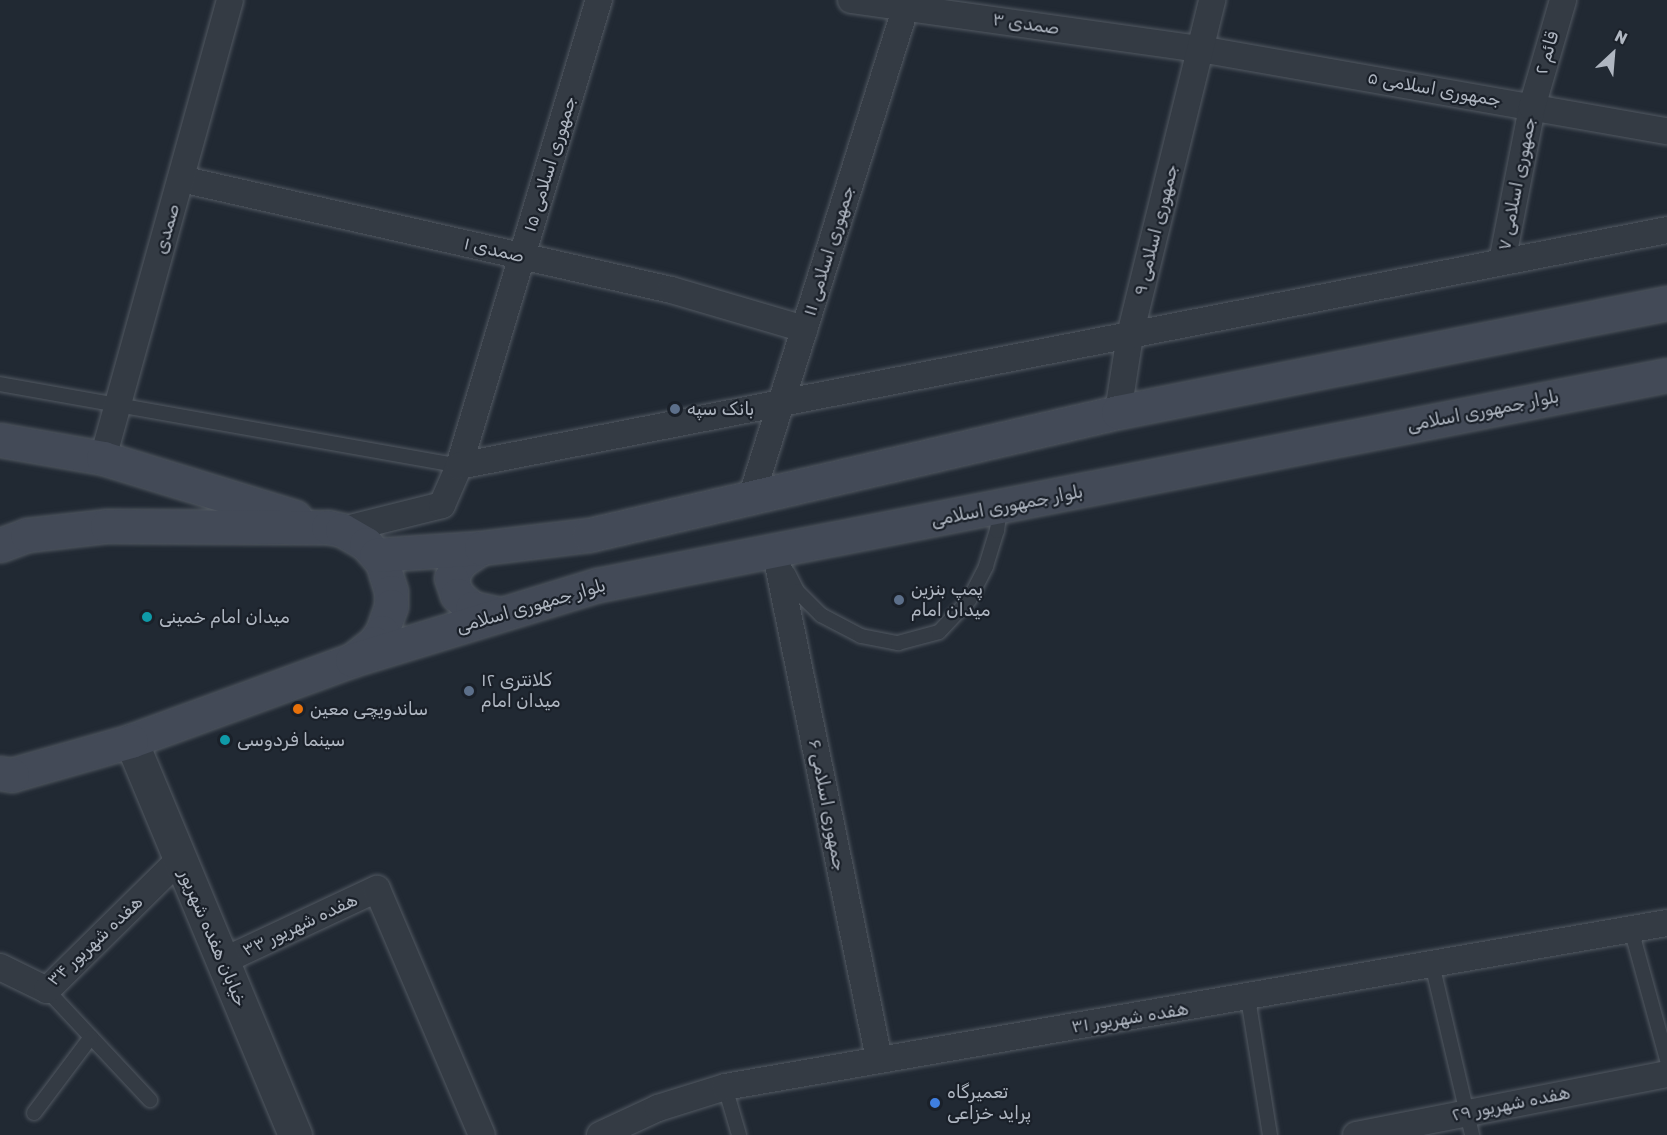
<!DOCTYPE html>
<html>
<head>
<meta charset="utf-8">
<style>
  body { margin:0 }
  #map { position:relative; width:1667px; height:1135px; overflow:hidden; background:#212933; font-family:Rubik,Cairo,sans-serif }
  div>[style] { position:absolute }
  .roads { filter:drop-shadow(0 0 2px #525962) drop-shadow(0 0 2px #525962) }
  .service>* { height:14px; margin:-7px; padding:0 7px; transform-origin:7px; border-radius:7px; background:#343b44 }
  .minor>* { height:26px; margin:-13px; padding:0 13px; transform-origin:13px; border-radius:13px; background:#343b44 }
  .tertiary>* { height:33px; margin:-16.5px; padding:0 16.5px; transform-origin:16.5px; border-radius:16.5px; background:#343b44 }
  .secondary>* { height:33px; margin:-16.5px; padding:0 16.5px; transform-origin:16.5px; border-radius:16.5px; background:#434a57 }
  .dots>* { width:16px; height:16px; translate:-50% -50%; box-sizing:border-box; border:3px solid #1a2029; border-radius:50% }
  span { translate:-50% -50%; white-space:nowrap; text-align:center; line-height:1.15; -webkit-text-stroke:4.5px #1a2029; paint-order:stroke }
  .street-label { font-size:18px; color:#afb6c1 }
  .poi-label { font-size:18px; color:#afb6c1 }
  .left { translate:0 -50%; text-align:left }
  .north { position:absolute; left:1583px; top:24px; width:60px; height:60px; -webkit-text-stroke:4px #1a2029; paint-order:stroke; rotate:26deg; font-size:16px; font-weight:700; line-height:24px; text-align:center; color:#afb6c1 }
  .north::after { content:''; display:block; margin:auto; width:21px; height:27px; background:#afb6c1; clip-path:polygon(50% 0,100% 100%,50% 72%,0 100%) }
</style>
</head>
<body>
<div id="map">
  <div class="roads">
    <div class="service">
      <div style="left:0;top:384px;width:466px;rotate:10.1deg"></div>
      <div style="left:788px;top:573px;width:20px;rotate:63deg"></div>
      <div style="left:797px;top:591px;width:34px;rotate:45deg"></div>
      <div style="left:821px;top:615px;width:45px;rotate:27.7deg"></div>
      <div style="left:861px;top:636px;width:38px;rotate:11deg"></div>
      <div style="left:898px;top:643px;width:42px;rotate:-15deg"></div>
      <div style="left:939px;top:632px;width:44px;rotate:-46.8deg"></div>
      <div style="left:969px;top:600px;width:38px;rotate:-63deg"></div>
      <div style="left:986px;top:566px;width:37px;rotate:-73deg"></div>
      <div style="left:997px;top:531px;width:24px;rotate:-83deg"></div>
      <div style="left:1631px;top:929px;width:136px;rotate:74.6deg"></div>
      <div style="left:1432px;top:964px;width:176px;rotate:76.8deg"></div>
      <div style="left:47px;top:990px;width:151px;rotate:46.9deg"></div>
      <div style="left:1248px;top:998px;width:139px;rotate:80.9deg"></div>
      <div style="left:725px;top:1087px;width:50px;rotate:73.7deg"></div>
      <div style="left:34px;top:1113px;width:95px;rotate:-53.1deg"></div>
    </div>
    <div class="minor">
      <div style="left:851px;top:0;width:352px;rotate:8deg"></div>
      <div style="left:1200px;top:49px;width:474px;rotate:10deg"></div>
      <div style="left:181px;top:179px;width:502px;rotate:12.76deg"></div>
      <div style="left:671px;top:290px;width:139px;rotate:16.3deg"></div>
      <div style="left:1502px;top:262px;width:158px;rotate:-79deg"></div>
      <div style="left:1532px;top:107px;width:111px;rotate:-73.8deg"></div>
      <div style="left:1118px;top:412px;width:78px;rotate:-81.1deg"></div>
      <div style="left:1130px;top:335px;width:345px;rotate:-76.2deg"></div>
      <div style="left:103px;top:458px;width:475px;rotate:-74.5deg"></div>
      <div style="left:459px;top:466px;width:487px;rotate:-73.3deg"></div>
      <div style="left:752px;top:495px;width:519px;rotate:-72.51deg"></div>
      <div style="left:342px;top:530px;width:103px;rotate:-14deg"></div>
      <div style="left:442px;top:505px;width:43px;rotate:-66.4deg"></div>
      <div style="left:459px;top:466px;width:1231px;rotate:-11.05deg"></div>
      <div style="left:775px;top:550px;width:520px;rotate:78.45deg"></div>
      <div style="left:223px;top:961px;width:170px;rotate:-25.1deg"></div>
      <div style="left:377px;top:889px;width:267px;rotate:66.9deg"></div>
      <div style="left:0;top:967px;width:52px;rotate:26.1deg"></div>
      <div style="left:47px;top:990px;width:187px;rotate:-44.6deg"></div>
      <div style="left:600px;top:1135px;width:64px;rotate:-25deg"></div>
      <div style="left:658px;top:1108px;width:70px;rotate:-17.4deg"></div>
      <div style="left:725px;top:1087px;width:956px;rotate:-9.88deg"></div>
      <div style="left:1356px;top:1135px;width:317px;rotate:-11.1deg"></div>
    </div>
    <div class="tertiary">
      <div style="left:131px;top:741px;width:427px;rotate:67.4deg"></div>
    </div>
    <div class="secondary">
      <div style="left:0;top:440px;width:105px;rotate:9.9deg"></div>
      <div style="left:103px;top:458px;width:201px;rotate:17.1deg"></div>
      <div style="left:0;top:545px;width:29px;rotate:-20deg"></div>
      <div style="left:27px;top:535px;width:81px;rotate:-6.4deg"></div>
      <div style="left:107px;top:526px;width:221px;rotate:0.3deg"></div>
      <div style="left:328px;top:527px;width:14px;rotate:12deg"></div>
      <div style="left:342px;top:530px;width:28px;rotate:30deg"></div>
      <div style="left:366px;top:544px;width:24px;rotate:48deg"></div>
      <div style="left:382px;top:562px;width:31px;rotate:73deg"></div>
      <div style="left:391px;top:592px;width:14px;rotate:90deg"></div>
      <div style="left:391px;top:606px;width:28px;rotate:109deg"></div>
      <div style="left:382px;top:632px;width:14px;rotate:126deg"></div>
      <div style="left:374px;top:643px;width:28px;rotate:142deg"></div>
      <div style="left:352px;top:660px;width:235px;rotate:159.9deg"></div>
      <div style="left:131px;top:741px;width:124px;rotate:164.1deg"></div>
      <div style="left:12px;top:775px;width:12px;rotate:-171deg"></div>
      <div style="left:481px;top:548px;width:25px;rotate:146deg"></div>
      <div style="left:460px;top:562px;width:18px;rotate:119deg"></div>
      <div style="left:451px;top:578px;width:18px;rotate:71deg"></div>
      <div style="left:457px;top:595px;width:20px;rotate:41deg"></div>
      <div style="left:472px;top:608px;width:29px;rotate:12deg"></div>
      <div style="left:376px;top:555px;width:105px;rotate:-3.8deg"></div>
      <div style="left:481px;top:548px;width:109px;rotate:-6.9deg"></div>
      <div style="left:589px;top:535px;width:543px;rotate:-13.09deg"></div>
      <div style="left:1118px;top:412px;width:560px;rotate:-11.23deg"></div>
      <div style="left:352px;top:660px;width:257px;rotate:-17deg"></div>
      <div style="left:598px;top:585px;width:1089px;rotate:-11.11deg"></div>
    </div>
  </div>
  <div class="dots">
    <div style="left:675px;top:409px;background:#5c6f8a"></div>
    <div style="left:899px;top:600px;background:#5c6f8a"></div>
    <div style="left:147px;top:617px;background:#0f9aa8"></div>
    <div style="left:469px;top:691px;background:#5c6f8a"></div>
    <div style="left:298px;top:709px;background:#e8710a"></div>
    <div style="left:225px;top:740px;background:#0f9aa8"></div>
    <div style="left:935px;top:1103px;background:#3f7fe0"></div>
  </div>
  <div class="street-label">
    <span style="left:1026px;top:24px;rotate:8deg">صمدی ۳</span>
    <span style="left:1547px;top:53px;rotate:-74deg">قائم ۲</span>
    <span style="left:1434px;top:89px;rotate:10deg">جمهوری اسلامی ۵</span>
    <span style="left:550px;top:164px;rotate:-73deg">جمهوری اسلامی ۱۵</span>
    <span style="left:1517px;top:184px;rotate:-79deg">جمهوری اسلامی ۷</span>
    <span style="left:167px;top:229px;rotate:-74deg">صمدی</span>
    <span style="left:1156px;top:230px;rotate:-76deg">جمهوری اسلامی ۹</span>
    <span style="left:494px;top:250px;rotate:13deg">صمدی ۱</span>
    <span style="left:829px;top:251px;rotate:-73deg">جمهوری اسلامی ۱۱</span>
    <span style="left:1483px;top:411px;rotate:-11deg">بلوار جمهوری اسلامی</span>
    <span style="left:1007px;top:506px;rotate:-11deg">بلوار جمهوری اسلامی</span>
    <span style="left:531px;top:606px;rotate:-16deg">بلوار جمهوری اسلامی</span>
    <span style="left:827px;top:805px;rotate:79deg">جمهوری اسلامی ۶</span>
    <span style="left:300px;top:925px;rotate:-25deg">هفده شهریور ۳۳</span>
    <span style="left:213px;top:938px;rotate:67deg">خیابان هفده شهریور</span>
    <span style="left:95px;top:941px;rotate:-43deg">هفده شهریور ۳۴</span>
    <span style="left:1130px;top:1018px;rotate:-9deg">هفده شهریور ۳۱</span>
    <span style="left:1511px;top:1104px;rotate:-11deg">هفده شهریور ۲۹</span>
  </div>
  <div class="poi-label">
    <span class="left" style="left:687px;top:409px">بانک سپه</span>
    <span class="left" style="left:911px;top:600px">پمپ بنزین<br>میدان امام</span>
    <span class="left" style="left:159px;top:617px">میدان امام خمینی</span>
    <span class="left" style="left:481px;top:691px">کلانتری ۱۲<br>میدان امام</span>
    <span class="left" style="left:310px;top:709px">ساندویچی معین</span>
    <span class="left" style="left:237px;top:740px">سینما فردوسی</span>
    <span class="left" style="left:947px;top:1103px">تعمیرگاه<br>پراید خزاعی</span>
  </div>
  <div class="north">N</div>
</div>
</body>
</html>
